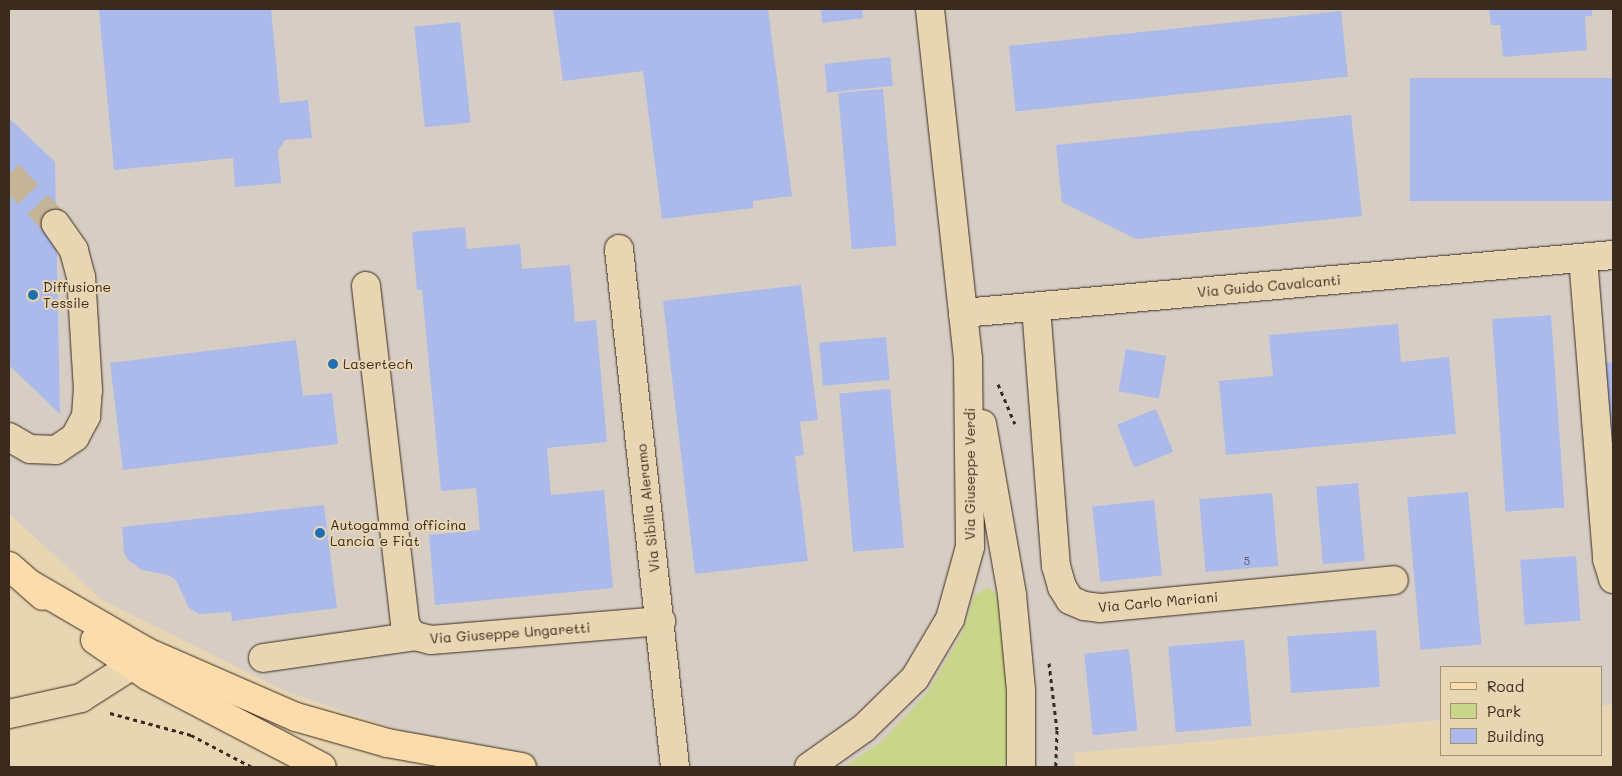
<!DOCTYPE html>
<html>
<head>
<meta charset="utf-8">
<style>
  body { margin:0 }
  #map { position:relative; width:1622px; height:776px; overflow:hidden; background:#e8d6b3; font-family:Mali,sans-serif }
  div>[style] { position:absolute }
  .built>* { inset:0; background:#d6cec4 }
  .green>* { inset:0; background:#c9d68a }
  .building>* { inset:0; background:#abbaea; transform-origin:0 0 }
  .minor-tunnel>* { height:28px; margin-top:-14px; transform-origin:0; background:repeating-linear-gradient(90deg,#c5b495 0 28px,transparent 0 42px) }
  .path>* { height:3px; margin-top:-1.5px; transform-origin:0; background:repeating-linear-gradient(90deg,#3b2a1e 0 4px,transparent 0 8px) }
  .roads { filter:drop-shadow(0 0 1px #3b2a1e) drop-shadow(0 0 1px #3b2a1e) }
  .minor>* { height:28px; margin:-14px; padding:0 14px; transform-origin:14px; border-radius:14px; background:#e8d6b3 }
  .major>* { height:28px; margin:-14px; padding:0 14px; transform-origin:14px; border-radius:14px; background:#fddcac }
  .dots>* { width:14px; height:14px; translate:-50% -50%; box-sizing:border-box; border:2px solid #e8d6b3; border-radius:50% }
  span { translate:-50% -50%; white-space:nowrap; text-align:center; line-height:1.15; -webkit-text-stroke:4px #e8d6b3; paint-order:stroke }
  .number-label { font-size:11px; color:#574e51 }
  .number-label span { -webkit-text-stroke-width:0 }
  .street-label { font-size:14px; color:#3b2a1e }
  .poi-label { font-size:14px; color:#3b2a1e }
  .left { translate:0 -50%; text-align:left }
  .frame { position:absolute; inset:0; border:10px solid #3b2a1e; pointer-events:none }
  .legend { position:absolute; left:1440px; top:666px; width:162px; height:90px; box-sizing:border-box; background:#e8d6b3; border:1px solid #a39177; margin:0; padding:6px 9px; list-style:none; font-size:15px; color:#3b2a1e }
  .legend li { display:flex; align-items:center; gap:10px; height:25px }
  .legend b { width:25px; border:1px solid #a39177 }
</style>
</head>
<body>
<div id="map">
  <div class="built">
    <div style="clip-path:polygon(9px 9px,1613px 9px,1613px 704px,1601px 706px,1601px 667px,1441px 667px,1441px 720px,1074px 753px,1076px 767px,443px 767px,407px 733px,287px 692px,102px 600px,9px 513px)"></div>
  </div>
  <div class="green">
    <div style="clip-path:polygon(988px 587px,998px 596px,1007px 643px,1009px 726px,1006px 767px,844px 767px,881px 742px,927px 693px,963px 631px,974px 596px)"></div>
  </div>
  <div class="building">
    <div style="clip-path:polygon(113px 9px,271px 9px,280px 103px,308px 100px,312px 138px,285px 140px,278px 151px,281px 183px,235px 187px,233px 158px,114px 170px,99px 10px)"></div>
    <div style="clip-path:polygon(553px 9px,768px 9px,792px 196px,753px 201px,753px 208px,662px 219px,643px 71px,563px 81px)"></div>
    <div style="clip-path:polygon(821px 9px,862px 9px,863px 18px,822px 23px)"></div>
    <div style="clip-path:polygon(1489px 9px,1592px 9px,1592px 16px,1585px 16px,1587px 50px,1503px 57px,1500px 25px,1491px 25px)"></div>
    <div style="left:1341px;top:11px;width:66px;height:334px;rotate:84deg"></div>
    <div style="left:460px;top:22px;width:101px;height:46px;rotate:84deg"></div>
    <div style="left:890px;top:57px;width:29px;height:66px;rotate:84deg"></div>
    <div style="left:1613px;top:78px;width:123px;height:203px;rotate:90deg"></div>
    <div style="left:883px;top:89px;width:157px;height:45px;rotate:85deg"></div>
    <div style="clip-path:polygon(1351px 115px,1362px 216px,1136px 239px,1062px 202px,1056px 145px)"></div>
    <div style="clip-path:polygon(9px 118px,55px 162px,60px 414px,9px 365px)"></div>
    <div style="clip-path:polygon(465px 227px,467px 249px,520px 244px,522px 269px,570px 265px,575px 322px,596px 320px,607px 442px,547px 448px,551px 495px,604px 490px,613px 588px,435px 605px,429px 535px,480px 530px,476px 488px,441px 491px,422px 290px,417px 290px,412px 232px)"></div>
    <div style="clip-path:polygon(801px 285px,818px 420px,800px 422px,804px 455px,795px 456px,808px 561px,695px 574px,663px 301px)"></div>
    <div style="left:1551px;top:315px;width:193px;height:59px;rotate:86deg"></div>
    <div style="clip-path:polygon(1398px 324px,1401px 362px,1449px 357px,1456px 434px,1226px 455px,1219px 381px,1273px 376px,1269px 335px)"></div>
    <div style="left:886px;top:337px;width:43px;height:67px;rotate:85deg"></div>
    <div style="clip-path:polygon(296px 340px,303px 396px,332px 393px,338px 444px,123px 470px,110px 363px)"></div>
    <div style="left:1126px;top:349px;width:41px;height:43px;rotate:10deg"></div>
    <div style="clip-path:polygon(1613px 362px,1613px 458px,1612px 458px,1604px 363px)"></div>
    <div style="left:890px;top:389px;width:159px;height:51px;rotate:85deg"></div>
    <div style="left:1156px;top:409px;width:46px;height:42px;rotate:68deg"></div>
    <div style="left:1358px;top:483px;width:78px;height:42px;rotate:85deg"></div>
    <div style="left:1468px;top:492px;width:153px;height:61px;rotate:85deg"></div>
    <div style="left:1272px;top:493px;width:73px;height:73px;rotate:85deg"></div>
    <div style="left:1154px;top:500px;width:76px;height:62px;rotate:84deg"></div>
    <div style="clip-path:polygon(324px 505px,337px 608px,232px 621px,231px 612px,199px 614px,189px 608px,176px 580px,168px 575px,142px 570px,128px 560px,124px 552px,122px 527px)"></div>
    <div style="left:1576px;top:556px;width:65px;height:56px;rotate:86deg"></div>
    <div style="left:1376px;top:630px;width:57px;height:89px;rotate:86deg"></div>
    <div style="left:1244px;top:640px;width:86px;height:76px;rotate:85deg"></div>
    <div style="left:1129px;top:649px;width:82px;height:45px;rotate:84deg"></div>
  </div>
  <div class="minor-tunnel">
    <div style="left:9px;top:174px;width:69px;rotate:46.8deg"></div>
  </div>
  <div class="path">
    <div style="left:998px;top:384px;width:43px;rotate:67deg"></div>
    <div style="left:1049px;top:663px;width:67px;rotate:83.2deg"></div>
    <div style="left:1057px;top:730px;width:37px;rotate:92deg"></div>
    <div style="left:110px;top:713px;width:84px;rotate:15.2deg"></div>
    <div style="left:191px;top:735px;width:69px;rotate:27.7deg"></div>
  </div>
  <div class="roads">
    <div class="minor">
      <div style="left:619px;top:249px;width:521px;rotate:83.83deg"></div>
      <div style="left:1583px;top:258px;width:302px;rotate:85.4deg"></div>
      <div style="left:1607px;top:559px;width:21px;rotate:73deg"></div>
      <div style="left:366px;top:286px;width:339px;rotate:83.4deg"></div>
      <div style="left:405px;top:623px;width:9px;rotate:63deg"></div>
      <div style="left:409px;top:631px;width:8px;rotate:40deg"></div>
      <div style="left:415px;top:636px;width:16px;rotate:14deg"></div>
      <div style="left:431px;top:640px;width:231px;rotate:-4.7deg"></div>
      <div style="left:1036px;top:307px;width:260px;rotate:85.6deg"></div>
      <div style="left:1056px;top:566px;width:22px;rotate:74deg"></div>
      <div style="left:1062px;top:587px;width:15px;rotate:58deg"></div>
      <div style="left:1070px;top:600px;width:15px;rotate:23deg"></div>
      <div style="left:1084px;top:606px;width:16px;rotate:7deg"></div>
      <div style="left:1100px;top:608px;width:295px;rotate:-5.4deg"></div>
      <div style="left:963px;top:313px;width:653px;rotate:-5.1deg"></div>
      <div style="left:982px;top:424px;width:174px;rotate:80deg"></div>
      <div style="left:1012px;top:595px;width:95px;rotate:84.6deg"></div>
      <div style="left:1021px;top:690px;width:77px;rotate:90deg"></div>
      <div style="left:9px;top:437px;width:24px;rotate:30deg"></div>
      <div style="left:30px;top:449px;width:26px;rotate:2deg"></div>
      <div style="left:56px;top:450px;width:23px;rotate:-34deg"></div>
      <div style="left:75px;top:437px;width:24px;rotate:-62deg"></div>
      <div style="left:86px;top:416px;width:26px;rotate:-86deg"></div>
      <div style="left:88px;top:390px;width:113px;rotate:-93.5deg"></div>
      <div style="left:81px;top:277px;width:28px;rotate:-105deg"></div>
      <div style="left:74px;top:250px;width:32px;rotate:-125deg"></div>
      <div style="left:263px;top:658px;width:154px;rotate:-8.2deg"></div>
      <div style="left:9px;top:714px;width:74px;rotate:-12.5deg"></div>
      <div style="left:81px;top:698px;width:59px;rotate:-32.6deg"></div>
      <div style="left:809px;top:767px;width:67px;rotate:-35.3deg"></div>
      <div style="left:864px;top:728px;width:71px;rotate:-44.4deg"></div>
      <div style="left:915px;top:678px;width:69px;rotate:-59.3deg"></div>
      <div style="left:950px;top:619px;width:75px;rotate:-74.5deg"></div>
      <div style="left:970px;top:547px;width:188px;rotate:-90.6deg"></div>
      <div style="left:968px;top:359px;width:352px;rotate:-96.2deg"></div>
    </div>
    <div class="major">
      <div style="left:9px;top:566px;width:45px;rotate:41.4deg"></div>
      <div style="left:30px;top:584px;width:135px;rotate:30.2deg"></div>
      <div style="left:147px;top:652px;width:163px;rotate:23.6deg"></div>
      <div style="left:296px;top:717px;width:95px;rotate:15.9deg"></div>
      <div style="left:387px;top:743px;width:137px;rotate:10.1deg"></div>
      <div style="left:95px;top:640px;width:64px;rotate:34.2deg"></div>
      <div style="left:148px;top:676px;width:196px;rotate:27.6deg"></div>
    </div>
  </div>
  <div class="dots">
    <div style="left:33px;top:295px;background:#1f6fb2"></div>
    <div style="left:333px;top:364px;background:#1f6fb2"></div>
    <div style="left:320px;top:533px;background:#1f6fb2"></div>
  </div>
  <div class="number-label">
    <span style="left:1247px;top:561px">5</span>
  </div>
  <div class="street-label">
    <span style="left:1269px;top:286px;rotate:-5deg">Via Guido Cavalcanti</span>
    <span style="left:970px;top:474px;rotate:-90deg">Via Giuseppe Verdi</span>
    <span style="left:648px;top:508px;rotate:-96deg">Via Sibilla Aleramo</span>
    <span style="left:1158px;top:602px;rotate:-5deg">Via Carlo Mariani</span>
    <span style="left:510px;top:633px;rotate:-4deg">Via Giuseppe Ungaretti</span>
  </div>
  <div class="poi-label">
    <span class="left" style="left:43px;top:295px">Diffusione<br>Tessile</span>
    <span class="left" style="left:343px;top:364px">Lasertech</span>
    <span class="left" style="left:330px;top:533px">Autogamma officina<br>Lancia e Fiat</span>
  </div>
  <div class="frame"></div>
  <ul class="legend">
  <li><b style="height:6px;background:#fddcac"></b>Road</li>
  <li><b style="height:14px;background:#c9d68a"></b>Park</li>
  <li><b style="height:14px;background:#abbaea"></b>Building</li>
  </ul>
</div>
</body>
</html>
